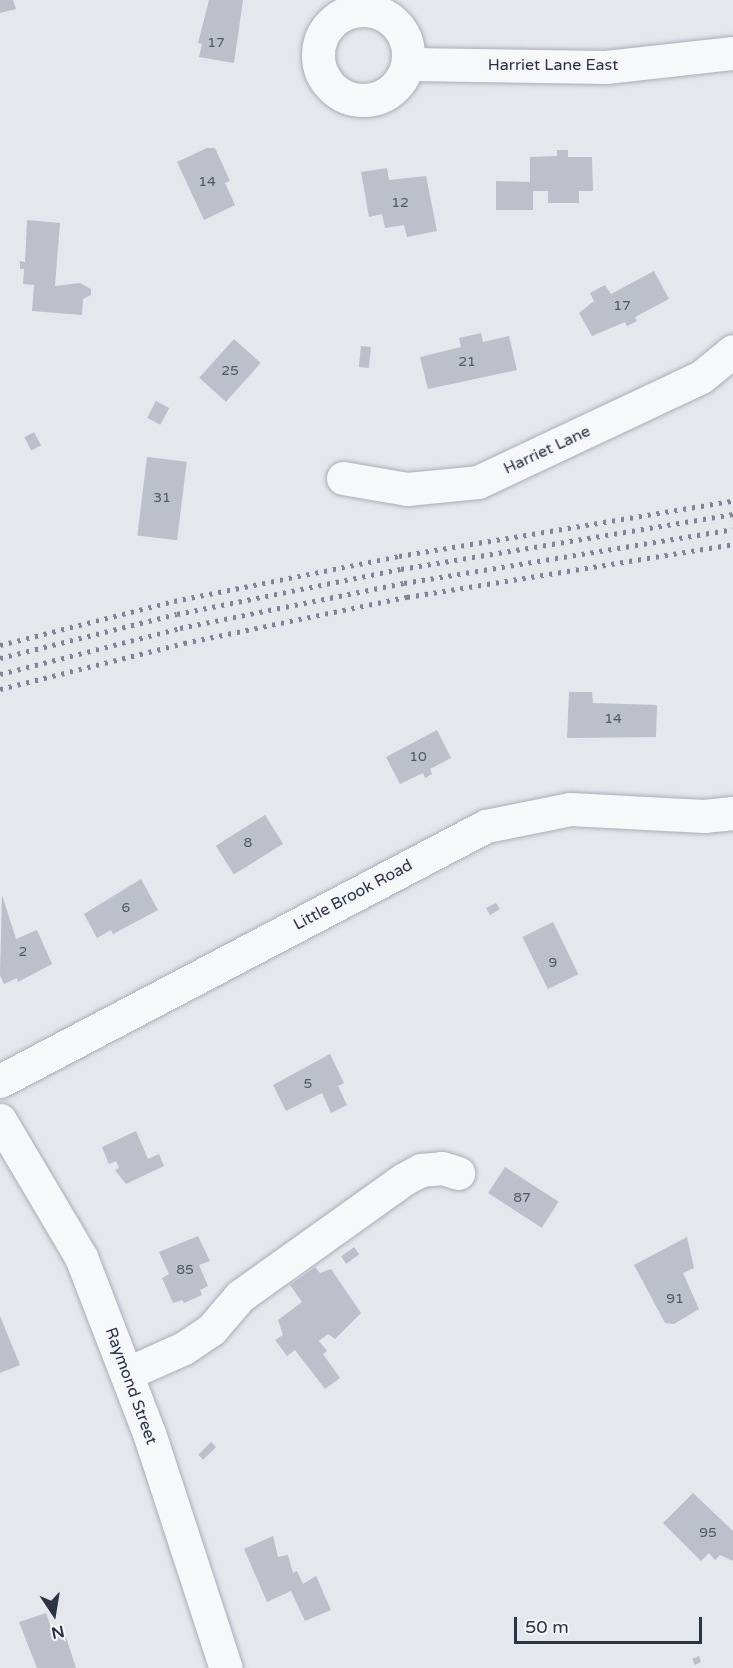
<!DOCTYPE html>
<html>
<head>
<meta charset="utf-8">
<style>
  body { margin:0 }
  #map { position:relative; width:733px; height:1668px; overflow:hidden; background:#e4e7ec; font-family:"Varela Round",sans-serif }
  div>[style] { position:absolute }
  .building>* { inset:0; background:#bbc0ca; transform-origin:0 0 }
  .roads { filter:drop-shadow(0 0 2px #a9aeb7) drop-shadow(0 0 2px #a9aeb7) }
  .minor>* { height:33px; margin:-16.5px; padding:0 16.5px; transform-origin:16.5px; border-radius:16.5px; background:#f7f8fa }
  .minor>.ring { margin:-16.5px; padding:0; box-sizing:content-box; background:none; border:33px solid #f7f8fa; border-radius:50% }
  .rail>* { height:4.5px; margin-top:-2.25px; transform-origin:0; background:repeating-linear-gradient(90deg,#7d8696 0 3px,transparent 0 9px) }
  span { translate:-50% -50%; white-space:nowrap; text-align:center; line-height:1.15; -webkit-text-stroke:5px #f4f6f9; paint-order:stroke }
  .number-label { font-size:14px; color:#4f5766 }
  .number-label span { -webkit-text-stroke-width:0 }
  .street-label { font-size:16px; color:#2b3445 }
  .north { position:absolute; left:24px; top:1584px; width:60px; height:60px; -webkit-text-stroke:4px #f4f6f9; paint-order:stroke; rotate:168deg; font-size:16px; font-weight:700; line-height:24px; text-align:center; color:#2b3445 }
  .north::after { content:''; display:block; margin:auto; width:21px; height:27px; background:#2b3445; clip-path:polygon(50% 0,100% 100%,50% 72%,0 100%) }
  .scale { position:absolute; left:514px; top:1617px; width:188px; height:27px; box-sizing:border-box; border:3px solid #2b3445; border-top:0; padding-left:8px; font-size:18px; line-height:21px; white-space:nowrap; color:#2b3445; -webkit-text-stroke:4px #f4f6f9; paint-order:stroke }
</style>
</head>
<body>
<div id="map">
  <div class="building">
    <div style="clip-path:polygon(0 0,13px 0,16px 9px,0 13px)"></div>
    <div style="clip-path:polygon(209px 0,243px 0,234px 63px,199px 57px,202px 44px,198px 43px)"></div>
    <div style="clip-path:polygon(207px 148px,215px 148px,230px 181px,225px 183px,235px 205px,204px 220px,177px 162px)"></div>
    <div style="clip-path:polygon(557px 150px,568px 150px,568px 157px,592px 157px,593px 191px,579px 191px,579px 203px,548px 203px,548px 191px,533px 191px,533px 210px,496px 210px,496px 181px,530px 182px,530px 157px,557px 156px)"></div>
    <div style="clip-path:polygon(387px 168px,389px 180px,426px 176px,437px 231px,407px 237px,404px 225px,385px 228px,382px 214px,369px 217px,361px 172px)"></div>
    <div style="clip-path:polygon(27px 220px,60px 223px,55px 286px,80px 283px,91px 289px,91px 295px,83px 299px,82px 315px,32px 311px,34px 285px,23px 284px,24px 269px,20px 269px,20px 261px,25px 262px)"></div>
    <div style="clip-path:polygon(654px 271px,669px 299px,635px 317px,637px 321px,627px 326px,625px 322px,592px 336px,579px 313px,594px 301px,590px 293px,605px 285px,611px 294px)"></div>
    <div style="clip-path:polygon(481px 333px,483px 342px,509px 336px,517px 370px,428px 389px,420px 357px,461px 347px,459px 338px)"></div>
    <div style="left:234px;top:339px;width:36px;height:52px;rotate:42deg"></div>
    <div style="left:361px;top:346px;width:10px;height:21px;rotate:6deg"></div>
    <div style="left:156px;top:401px;width:15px;height:19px;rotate:28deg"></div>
    <div style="left:34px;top:432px;width:15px;height:11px;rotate:62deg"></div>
    <div style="left:147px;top:457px;width:40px;height:79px;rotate:7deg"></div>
    <div style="clip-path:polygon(569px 692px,592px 692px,593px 703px,657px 705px,656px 737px,567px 738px)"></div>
    <div style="clip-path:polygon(437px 730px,451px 758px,430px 769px,432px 774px,425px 778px,423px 773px,400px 784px,386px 757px)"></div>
    <div style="left:265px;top:815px;width:34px;height:58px;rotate:58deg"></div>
    <div style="clip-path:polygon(141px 879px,158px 910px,113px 934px,111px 930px,97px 938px,84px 914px)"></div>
    <div style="clip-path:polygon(2px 895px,16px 939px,37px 930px,52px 964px,18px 982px,17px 978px,4px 984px,0 975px)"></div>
    <div style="clip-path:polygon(496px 903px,500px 909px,490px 915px,486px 908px)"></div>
    <div style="left:553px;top:922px;width:58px;height:34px;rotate:64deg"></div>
    <div style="clip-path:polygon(330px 1054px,344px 1083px,338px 1086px,347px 1105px,331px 1113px,322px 1093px,286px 1111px,273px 1085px)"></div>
    <div style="clip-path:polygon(136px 1131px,148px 1159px,159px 1154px,164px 1166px,126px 1184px,115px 1170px,119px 1168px,116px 1161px,109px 1164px,102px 1147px)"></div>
    <div style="left:505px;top:1167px;width:64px;height:31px;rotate:33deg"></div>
    <div style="clip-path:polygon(198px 1236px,210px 1261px,199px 1265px,208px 1286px,200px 1290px,202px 1295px,184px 1303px,182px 1300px,173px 1303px,162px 1278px,169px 1274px,159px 1252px)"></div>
    <div style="clip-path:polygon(687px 1237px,694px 1268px,683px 1273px,699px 1309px,674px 1324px,665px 1323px,634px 1265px)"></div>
    <div style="left:354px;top:1247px;width:9px;height:16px;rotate:54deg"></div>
    <div style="clip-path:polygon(315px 1267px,320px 1273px,331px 1269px,361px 1313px,335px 1339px,328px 1334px,319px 1341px,327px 1351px,323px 1354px,340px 1378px,325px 1389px,295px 1350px,287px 1356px,275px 1340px,283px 1335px,278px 1320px,302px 1302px,290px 1285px)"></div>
    <div style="clip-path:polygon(0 1316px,20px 1365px,0 1373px)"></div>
    <div style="left:211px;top:1442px;width:7px;height:18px;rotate:45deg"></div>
    <div style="clip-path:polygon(693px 1493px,733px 1531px,733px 1561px,720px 1555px,715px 1560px,709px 1553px,701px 1561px,663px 1523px)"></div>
    <div style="clip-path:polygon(273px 1536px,278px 1557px,288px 1555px,293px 1573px,297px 1571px,303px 1584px,316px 1576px,331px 1610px,305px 1621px,291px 1591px,267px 1602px,244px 1549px)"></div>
    <div style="clip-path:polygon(46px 1613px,55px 1638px,65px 1634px,76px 1668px,37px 1668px,19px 1622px)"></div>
    <div style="clip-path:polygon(699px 1656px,701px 1662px,695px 1665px,692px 1659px)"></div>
  </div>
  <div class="roads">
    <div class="minor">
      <div class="ring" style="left:318px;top:10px;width:57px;height:57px"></div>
      <div style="left:409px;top:64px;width:197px;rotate:0.9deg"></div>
      <div style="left:606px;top:67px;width:128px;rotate:-6.3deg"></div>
      <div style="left:343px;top:478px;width:65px;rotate:9.8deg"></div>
      <div style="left:407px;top:489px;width:71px;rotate:-5.6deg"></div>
      <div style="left:478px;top:482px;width:246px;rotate:-25.2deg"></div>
      <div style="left:701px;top:377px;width:41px;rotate:-39.1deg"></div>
      <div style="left:0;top:1081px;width:549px;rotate:-27.69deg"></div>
      <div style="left:486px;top:826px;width:86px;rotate:-11.4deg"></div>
      <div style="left:570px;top:809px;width:134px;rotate:3deg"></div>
      <div style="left:704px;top:816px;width:29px;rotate:-6deg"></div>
      <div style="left:0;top:1120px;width:159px;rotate:59.4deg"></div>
      <div style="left:81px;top:1257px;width:189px;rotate:68.9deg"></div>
      <div style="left:149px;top:1433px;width:247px;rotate:71.9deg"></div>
      <div style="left:128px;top:1373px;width:61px;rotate:-24.1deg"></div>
      <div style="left:184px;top:1348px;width:32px;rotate:-34deg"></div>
      <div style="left:211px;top:1330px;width:45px;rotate:-49.5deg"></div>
      <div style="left:240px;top:1296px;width:201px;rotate:-35.5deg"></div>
      <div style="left:404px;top:1179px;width:19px;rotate:-28deg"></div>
      <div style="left:421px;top:1170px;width:21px;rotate:-5deg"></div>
      <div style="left:442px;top:1168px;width:17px;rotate:17deg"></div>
    </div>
  </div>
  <div class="rail">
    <div style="left:0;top:645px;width:179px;rotate:-14.2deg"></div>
    <div style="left:174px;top:601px;width:229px;rotate:-11.3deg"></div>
    <div style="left:399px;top:556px;width:338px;rotate:-9.4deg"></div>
    <div style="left:0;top:658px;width:182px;rotate:-14deg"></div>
    <div style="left:177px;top:614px;width:228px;rotate:-11.4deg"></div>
    <div style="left:401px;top:569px;width:337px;rotate:-9.4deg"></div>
    <div style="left:0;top:674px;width:186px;rotate:-14.3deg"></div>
    <div style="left:180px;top:628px;width:228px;rotate:-11.4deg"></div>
    <div style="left:404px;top:583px;width:333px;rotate:-9.3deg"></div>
    <div style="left:0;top:689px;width:190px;rotate:-14deg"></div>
    <div style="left:184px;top:643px;width:228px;rotate:-11.7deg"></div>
    <div style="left:407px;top:597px;width:330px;rotate:-9.2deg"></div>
  </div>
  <div class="number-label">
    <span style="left:216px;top:43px">17</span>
    <span style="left:207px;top:182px">14</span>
    <span style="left:400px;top:203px">12</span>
    <span style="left:622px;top:306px">17</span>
    <span style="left:467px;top:362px">21</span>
    <span style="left:230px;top:371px">25</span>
    <span style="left:162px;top:498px">31</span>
    <span style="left:613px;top:719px">14</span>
    <span style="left:418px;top:757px">10</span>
    <span style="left:248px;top:843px">8</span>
    <span style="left:126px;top:908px">6</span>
    <span style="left:23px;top:952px">2</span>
    <span style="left:553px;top:963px">9</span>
    <span style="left:308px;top:1084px">5</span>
    <span style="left:522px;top:1198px">87</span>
    <span style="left:185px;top:1270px">85</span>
    <span style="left:675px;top:1299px">91</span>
    <span style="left:708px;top:1533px">95</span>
  </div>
  <div class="street-label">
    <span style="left:553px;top:65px">Harriet Lane East</span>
    <span style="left:547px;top:450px;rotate:-25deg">Harriet Lane</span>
    <span style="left:353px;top:895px;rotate:-28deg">Little Brook Road</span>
    <span style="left:131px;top:1386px;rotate:70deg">Raymond Street</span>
  </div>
  <div class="north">N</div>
  <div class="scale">50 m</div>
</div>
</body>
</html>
